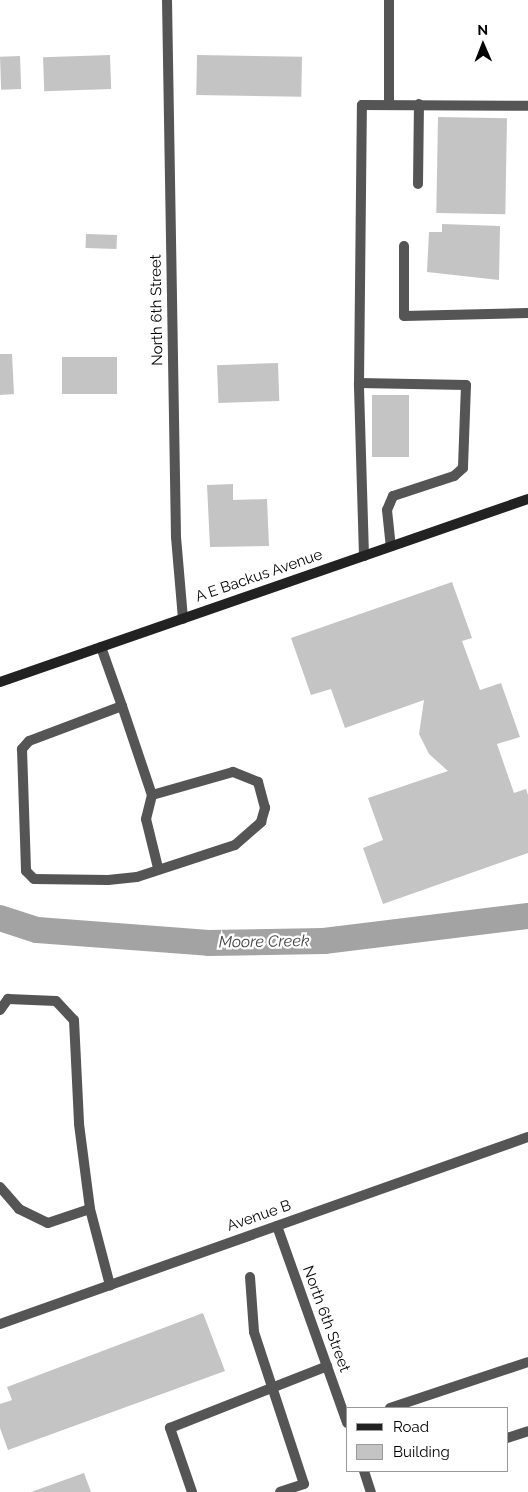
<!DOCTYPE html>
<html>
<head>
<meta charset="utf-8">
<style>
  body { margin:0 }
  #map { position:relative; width:528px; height:1492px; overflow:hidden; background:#fff; font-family:Raleway,sans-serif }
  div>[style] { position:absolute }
  .canal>* { height:26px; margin:-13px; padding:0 13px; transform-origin:13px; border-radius:13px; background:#a3a3a3 }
  .building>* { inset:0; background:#c4c4c4; transform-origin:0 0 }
  .lane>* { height:10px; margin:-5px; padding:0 5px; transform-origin:5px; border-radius:5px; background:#555 }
  .street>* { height:10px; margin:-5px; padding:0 5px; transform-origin:5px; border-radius:5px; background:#555 }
  .secondary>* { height:10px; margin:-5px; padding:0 5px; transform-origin:5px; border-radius:5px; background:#222 }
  span { translate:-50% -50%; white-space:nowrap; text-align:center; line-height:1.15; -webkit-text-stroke:4.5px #fff; paint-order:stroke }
  .street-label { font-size:15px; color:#000 }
  .water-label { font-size:16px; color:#444; font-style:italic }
  .legend { position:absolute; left:346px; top:1407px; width:162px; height:65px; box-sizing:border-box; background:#fff; border:1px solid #999; margin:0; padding:6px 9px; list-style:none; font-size:15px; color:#000 }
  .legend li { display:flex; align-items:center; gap:10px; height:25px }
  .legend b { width:25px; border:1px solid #999 }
  .north { position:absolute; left:458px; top:20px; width:50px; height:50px; -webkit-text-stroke:4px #fff; paint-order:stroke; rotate:359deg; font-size:14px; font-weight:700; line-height:20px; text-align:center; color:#000 }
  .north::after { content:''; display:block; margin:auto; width:18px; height:22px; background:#000; clip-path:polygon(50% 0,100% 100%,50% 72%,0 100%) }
</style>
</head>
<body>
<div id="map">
  <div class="canal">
    <div style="left:0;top:918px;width:39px;rotate:18deg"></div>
    <div style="left:37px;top:930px;width:172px;rotate:4.3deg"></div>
    <div style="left:209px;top:943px;width:115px;rotate:-1deg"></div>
    <div style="left:324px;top:941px;width:206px;rotate:-7deg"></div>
  </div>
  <div class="building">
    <div style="left:110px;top:55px;width:34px;height:67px;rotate:88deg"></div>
    <div style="left:197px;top:55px;width:105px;height:40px;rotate:1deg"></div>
    <div style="left:20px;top:56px;width:33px;height:20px;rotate:88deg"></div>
    <div style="left:438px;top:117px;width:69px;height:96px;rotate:1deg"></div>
    <div style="clip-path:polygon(442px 224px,500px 226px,499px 280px,427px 272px,429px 232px,442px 232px)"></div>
    <div style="left:86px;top:234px;width:31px;height:14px;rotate:2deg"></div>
    <div style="clip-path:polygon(0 354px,12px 354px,14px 394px,0 395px)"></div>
    <div style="left:62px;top:357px;width:55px;height:37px"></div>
    <div style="left:278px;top:363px;width:38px;height:61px;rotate:88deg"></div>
    <div style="left:372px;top:395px;width:37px;height:62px"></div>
    <div style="clip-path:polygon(233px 484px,233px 500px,267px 499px,269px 546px,210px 547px,207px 485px)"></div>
    <div style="clip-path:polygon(452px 582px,472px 638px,462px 641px,480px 690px,501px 683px,520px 737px,497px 744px,514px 793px,526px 789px,528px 795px,528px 853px,383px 904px,363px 848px,383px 840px,368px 798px,448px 771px,429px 754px,419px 734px,424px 700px,345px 728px,331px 689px,311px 695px,291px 638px)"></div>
    <div style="clip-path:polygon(203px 1313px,225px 1371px,8px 1450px,0 1428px,0 1404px,12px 1400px,7px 1387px)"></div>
    <div style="clip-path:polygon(84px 1473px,91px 1492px,31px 1492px)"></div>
  </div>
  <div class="lane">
    <div style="left:389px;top:104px;width:104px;rotate:-90deg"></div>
    <div style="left:418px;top:184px;width:80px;rotate:-89.3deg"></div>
    <div style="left:404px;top:246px;width:70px;rotate:90deg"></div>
    <div style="left:404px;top:316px;width:124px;rotate:-1.4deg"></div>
    <div style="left:359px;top:383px;width:107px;rotate:1.1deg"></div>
    <div style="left:466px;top:385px;width:83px;rotate:92.1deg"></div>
    <div style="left:463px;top:468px;width:12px;rotate:138deg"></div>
    <div style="left:454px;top:476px;width:64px;rotate:161.8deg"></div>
    <div style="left:393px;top:496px;width:15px;rotate:113deg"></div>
    <div style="left:387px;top:510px;width:36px;rotate:84deg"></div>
    <div style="left:364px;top:556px;width:173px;rotate:-91.7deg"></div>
    <div style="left:359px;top:383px;width:278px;rotate:-89.4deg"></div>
    <div style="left:362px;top:105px;width:166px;rotate:0.3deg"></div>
    <div style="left:101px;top:647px;width:63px;rotate:70.4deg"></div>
    <div style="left:122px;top:706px;width:99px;rotate:159.4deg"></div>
    <div style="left:29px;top:741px;width:11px;rotate:131deg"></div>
    <div style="left:22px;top:749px;width:122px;rotate:88.1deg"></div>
    <div style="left:26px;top:871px;width:11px;rotate:45deg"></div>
    <div style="left:34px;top:879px;width:74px;rotate:0.8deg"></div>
    <div style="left:108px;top:880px;width:29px;rotate:-6deg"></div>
    <div style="left:137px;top:877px;width:103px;rotate:-18.1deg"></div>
    <div style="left:235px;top:845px;width:35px;rotate:-41deg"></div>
    <div style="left:261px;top:822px;width:15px;rotate:-74deg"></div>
    <div style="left:265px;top:808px;width:27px;rotate:-105deg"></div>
    <div style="left:258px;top:782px;width:27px;rotate:-158deg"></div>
    <div style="left:233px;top:772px;width:84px;rotate:164.1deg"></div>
    <div style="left:152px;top:795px;width:25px;rotate:104deg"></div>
    <div style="left:146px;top:819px;width:50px;rotate:76.2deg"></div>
    <div style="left:122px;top:706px;width:94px;rotate:71.4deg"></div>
    <div style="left:0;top:1010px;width:14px;rotate:-54deg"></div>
    <div style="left:8px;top:999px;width:48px;rotate:2.4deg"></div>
    <div style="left:56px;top:1001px;width:26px;rotate:47deg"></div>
    <div style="left:74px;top:1020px;width:104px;rotate:87.2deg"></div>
    <div style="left:79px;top:1124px;width:86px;rotate:82.6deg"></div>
    <div style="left:90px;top:1209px;width:79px;rotate:75.3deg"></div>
    <div style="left:0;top:1187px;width:29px;rotate:49deg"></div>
    <div style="left:19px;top:1209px;width:32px;rotate:26deg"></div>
    <div style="left:48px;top:1223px;width:44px;rotate:-18.4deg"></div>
    <div style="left:250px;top:1277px;width:55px;rotate:85.8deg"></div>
    <div style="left:254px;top:1332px;width:160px;rotate:71.8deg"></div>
    <div style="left:304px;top:1484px;width:25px;rotate:162deg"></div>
    <div style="left:390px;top:1408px;width:145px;rotate:-18.4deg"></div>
    <div style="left:507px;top:1438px;width:22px;rotate:-18deg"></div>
    <div style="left:192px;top:1492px;width:68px;rotate:-109deg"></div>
    <div style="left:170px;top:1428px;width:169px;rotate:-21.5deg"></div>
  </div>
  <div class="street">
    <div style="left:167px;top:0;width:537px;rotate:89.04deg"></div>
    <div style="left:176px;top:537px;width:82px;rotate:85.1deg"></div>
    <div style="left:277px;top:1226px;width:209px;rotate:70.4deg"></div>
    <div style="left:0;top:1324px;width:560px;rotate:-19.5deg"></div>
    <div style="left:364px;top:1471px;width:22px;rotate:72deg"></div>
  </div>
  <div class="secondary">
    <div style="left:0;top:682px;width:559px;rotate:-19.12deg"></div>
  </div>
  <div class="street-label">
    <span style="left:157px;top:310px;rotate:-91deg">North 6th Street</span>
    <span style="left:259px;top:576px;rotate:-19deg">A E Backus Avenue</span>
    <span style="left:259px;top:1216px;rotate:-19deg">Avenue B</span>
    <span style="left:326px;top:1319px;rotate:70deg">North 6th Street</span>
  </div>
  <div class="water-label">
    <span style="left:264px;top:942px;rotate:-1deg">Moore Creek</span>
  </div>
  <ul class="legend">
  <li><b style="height:6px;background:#222"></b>Road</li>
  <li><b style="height:14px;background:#c4c4c4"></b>Building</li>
  </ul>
  <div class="north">N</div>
</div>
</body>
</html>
